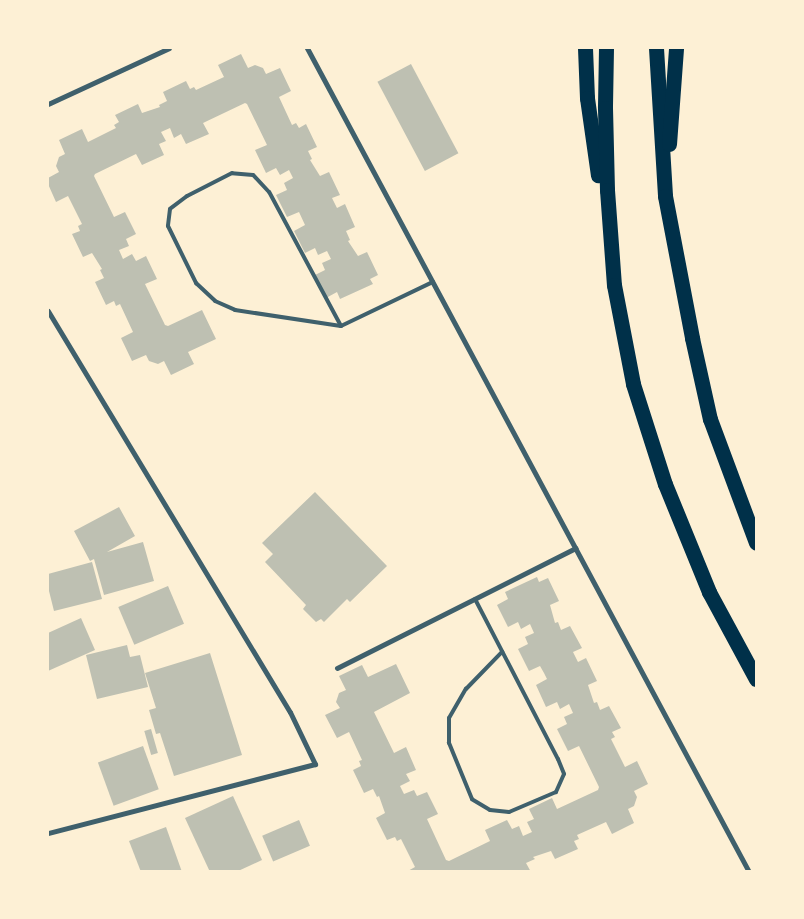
<!DOCTYPE html>
<html>
<head>
<meta charset="utf-8">
<style>
  body { margin:0 }
  #map { position:relative; width:804px; height:919px; overflow:hidden; background:#fdf0d5; font-family:"IBM Plex Sans",sans-serif }
  div>[style] { position:absolute }
  .building>* { inset:0; background:#bec0b2; transform-origin:0 0 }
  .service>* { height:4px; margin:-2px; padding:0 2px; transform-origin:2px; border-radius:2px; background:#3f606c }
  .minor>* { height:5px; margin:-2.5px; padding:0 2.5px; transform-origin:2.5px; border-radius:2.5px; background:#3f606c }
  .motorway>* { height:15px; margin:-7.5px; padding:0 7.5px; transform-origin:7.5px; border-radius:7.5px; background:#003049 }
  span { translate:-50% -50%; white-space:nowrap; text-align:center; line-height:1.15; -webkit-text-stroke:4px #fdf0d5; paint-order:stroke }
  .frame { position:absolute; inset:0; border:49px solid #fdf0d5; pointer-events:none }
</style>
</head>
<body>
<div id="map">
  <div class="building">
    <div style="clip-path:polygon(241px 54px,248px 68px,255px 65px,263px 68px,266px 74px,280px 68px,291px 91px,279px 97px,292px 125px,296px 123px,299px 128px,306px 124px,317px 147px,308px 151px,312px 159px,310px 160px,320px 176px,329px 172px,340px 195px,332px 198px,337px 208px,345px 204px,355px 227px,346px 231px,350px 240px,348px 241px,358px 256px,367px 252px,378px 275px,370px 279px,373px 284px,340px 299px,337px 292px,326px 298px,315px 275px,325px 270px,322px 263px,331px 259px,327px 251px,318px 255px,315px 248px,305px 253px,294px 231px,305px 225px,299px 212px,287px 217px,276px 195px,287px 190px,284px 183px,293px 178px,289px 170px,280px 175px,276px 168px,266px 173px,255px 150px,267px 145px,247px 104px,245px 103px,203px 123px,209px 134px,186px 144px,181px 134px,174px 138px,170px 128px,161px 132px,166px 141px,159px 144px,164px 155px,142px 165px,136px 154px,95px 174px,94px 176px,114px 217px,125px 212px,136px 234px,126px 239px,129px 246px,119px 250px,123px 259px,132px 254px,136px 261px,146px 256px,157px 279px,145px 284px,165px 325px,168px 326px,202px 310px,216px 339px,188px 352px,194px 364px,171px 375px,164px 361px,158px 364px,149px 361px,146px 355px,132px 361px,121px 338px,133px 332px,120px 304px,116px 306px,114px 301px,106px 305px,95px 282px,104px 278px,100px 270px,102px 269px,92px 253px,83px 257px,72px 234px,80px 231px,78px 226px,82px 224px,68px 196px,56px 202px,48px 184px,48px 178px,59px 172px,56px 166px,59px 157px,65px 154px,59px 140px,82px 129px,88px 142px,116px 128px,114px 125px,119px 122px,115px 115px,138px 104px,142px 113px,160px 107px,159px 105px,167px 101px,163px 92px,186px 81px,190px 89px,194px 87px,196px 90px,224px 77px,218px 65px)"></div>
    <div style="left:411px;top:64px;width:101px;height:38px;rotate:62deg"></div>
    <div style="clip-path:polygon(315px 492px,387px 566px,350px 602px,347px 599px,324px 622px,321px 619px,316px 622px,303px 609px,306px 605px,265px 562px,273px 554px,262px 543px)"></div>
    <div style="clip-path:polygon(119px 507px,135px 536px,107px 552px,143px 542px,154px 581px,104px 595px,94px 559px,90px 561px,74px 531px)"></div>
    <div style="clip-path:polygon(92px 562px,102px 599px,54px 611px,48px 587px,48px 574px)"></div>
    <div style="clip-path:polygon(537px 577px,539px 582px,548px 578px,559px 601px,550px 605px,555px 623px,558px 622px,561px 630px,570px 626px,582px 648px,573px 652px,578px 662px,586px 658px,597px 681px,588px 685px,594px 703px,597px 702px,600px 710px,609px 706px,621px 728px,612px 732px,615px 737px,611px 739px,625px 767px,637px 761px,648px 784px,634px 791px,637px 797px,634px 806px,628px 809px,634px 823px,612px 834px,606px 822px,577px 835px,579px 839px,574px 841px,578px 849px,555px 859px,551px 851px,533px 857px,535px 859px,526px 863px,531px 872px,406px 872px,415px 867px,401px 839px,397px 841px,395px 837px,387px 840px,376px 818px,385px 813px,379px 796px,377px 797px,373px 789px,364px 793px,353px 770px,361px 766px,359px 761px,362px 760px,349px 732px,337px 738px,325px 715px,340px 708px,336px 702px,339px 693px,346px 690px,339px 676px,362px 665px,368px 677px,396px 664px,410px 693px,374px 712px,394px 753px,406px 747px,416px 770px,406px 774px,410px 781px,400px 786px,404px 794px,414px 790px,417px 796px,427px 792px,438px 814px,427px 819px,446px 860px,449px 861px,490px 841px,485px 830px,507px 820px,512px 829px,519px 826px,523px 836px,532px 832px,527px 822px,534px 819px,529px 809px,552px 798px,557px 809px,598px 790px,599px 787px,579px 746px,568px 751px,557px 729px,567px 724px,564px 717px,573px 713px,569px 704px,560px 709px,557px 702px,546px 707px,536px 685px,547px 679px,544px 673px,540px 666px,529px 671px,518px 649px,528px 644px,525px 637px,534px 633px,530px 624px,521px 629px,518px 622px,508px 627px,497px 605px,508px 599px,505px 592px)"></div>
    <div style="left:168px;top:586px;width:41px;height:54px;rotate:67deg"></div>
    <div style="clip-path:polygon(81px 618px,95px 650px,48px 671px,48px 633px)"></div>
    <div style="clip-path:polygon(127px 645px,130px 657px,140px 655px,148px 687px,97px 699px,86px 655px)"></div>
    <div style="clip-path:polygon(210px 653px,242px 755px,174px 776px,160px 733px,156px 734px,149px 710px,156px 708px,145px 673px)"></div>
    <div style="left:151px;top:729px;width:25px;height:7px;rotate:74deg"></div>
    <div style="left:143px;top:746px;width:46px;height:48px;rotate:70deg"></div>
    <div style="clip-path:polygon(233px 796px,262px 860px,236px 872px,210px 872px,185px 818px)"></div>
    <div style="left:299px;top:820px;width:28px;height:40px;rotate:67deg"></div>
    <div style="clip-path:polygon(166px 827px,182px 872px,141px 872px,129px 841px)"></div>
  </div>
  <div class="service">
    <div style="left:341px;top:326px;width:152px;rotate:-118.2deg"></div>
    <div style="left:269px;top:192px;width:23px;rotate:-133deg"></div>
    <div style="left:253px;top:175px;width:21px;rotate:-175deg"></div>
    <div style="left:232px;top:173px;width:51px;rotate:152.9deg"></div>
    <div style="left:187px;top:196px;width:21px;rotate:143deg"></div>
    <div style="left:170px;top:209px;width:17px;rotate:97deg"></div>
    <div style="left:168px;top:226px;width:64px;rotate:63.8deg"></div>
    <div style="left:196px;top:283px;width:26px;rotate:43deg"></div>
    <div style="left:215px;top:301px;width:22px;rotate:24deg"></div>
    <div style="left:235px;top:310px;width:107px;rotate:8.6deg"></div>
    <div style="left:341px;top:326px;width:102px;rotate:-25.6deg"></div>
    <div style="left:475px;top:599px;width:180px;rotate:62.6deg"></div>
    <div style="left:558px;top:759px;width:16px;rotate:68deg"></div>
    <div style="left:564px;top:774px;width:20px;rotate:114deg"></div>
    <div style="left:556px;top:792px;width:51px;rotate:156.9deg"></div>
    <div style="left:509px;top:812px;width:19px;rotate:-174deg"></div>
    <div style="left:490px;top:810px;width:21px;rotate:-149deg"></div>
    <div style="left:472px;top:799px;width:61px;rotate:-112.3deg"></div>
    <div style="left:449px;top:743px;width:25px;rotate:-90deg"></div>
    <div style="left:449px;top:718px;width:34px;rotate:-60deg"></div>
    <div style="left:466px;top:689px;width:52px;rotate:-45.8deg"></div>
  </div>
  <div class="minor">
    <div style="left:307px;top:48px;width:935px;rotate:61.79deg"></div>
    <div style="left:48px;top:104px;width:133px;rotate:-24.8deg"></div>
    <div style="left:48px;top:311px;width:468px;rotate:58.9deg"></div>
    <div style="left:290px;top:712px;width:58px;rotate:64.3deg"></div>
    <div style="left:315px;top:764px;width:276px;rotate:165.5deg"></div>
    <div style="left:337px;top:668px;width:267px;rotate:-26.7deg"></div>
  </div>
  <div class="motorway">
    <div style="left:585px;top:48px;width:50px;rotate:87.7deg"></div>
    <div style="left:587px;top:98px;width:78px;rotate:81.9deg"></div>
    <div style="left:606px;top:48px;width:60px;rotate:91deg"></div>
    <div style="left:605px;top:108px;width:82px;rotate:88.6deg"></div>
    <div style="left:607px;top:190px;width:95px;rotate:85.8deg"></div>
    <div style="left:614px;top:285px;width:101px;rotate:79.1deg"></div>
    <div style="left:633px;top:384px;width:105px;rotate:72.3deg"></div>
    <div style="left:665px;top:484px;width:117px;rotate:67.8deg"></div>
    <div style="left:709px;top:592px;width:99px;rotate:61.6deg"></div>
    <div style="left:656px;top:48px;width:148px;rotate:86.5deg"></div>
    <div style="left:665px;top:196px;width:145px;rotate:79.2deg"></div>
    <div style="left:692px;top:338px;width:83px;rotate:77.5deg"></div>
    <div style="left:710px;top:419px;width:132px;rotate:69.6deg"></div>
    <div style="left:669px;top:144px;width:96px;rotate:-85.8deg"></div>
  </div>
  <div class="frame"></div>
</div>
</body>
</html>
